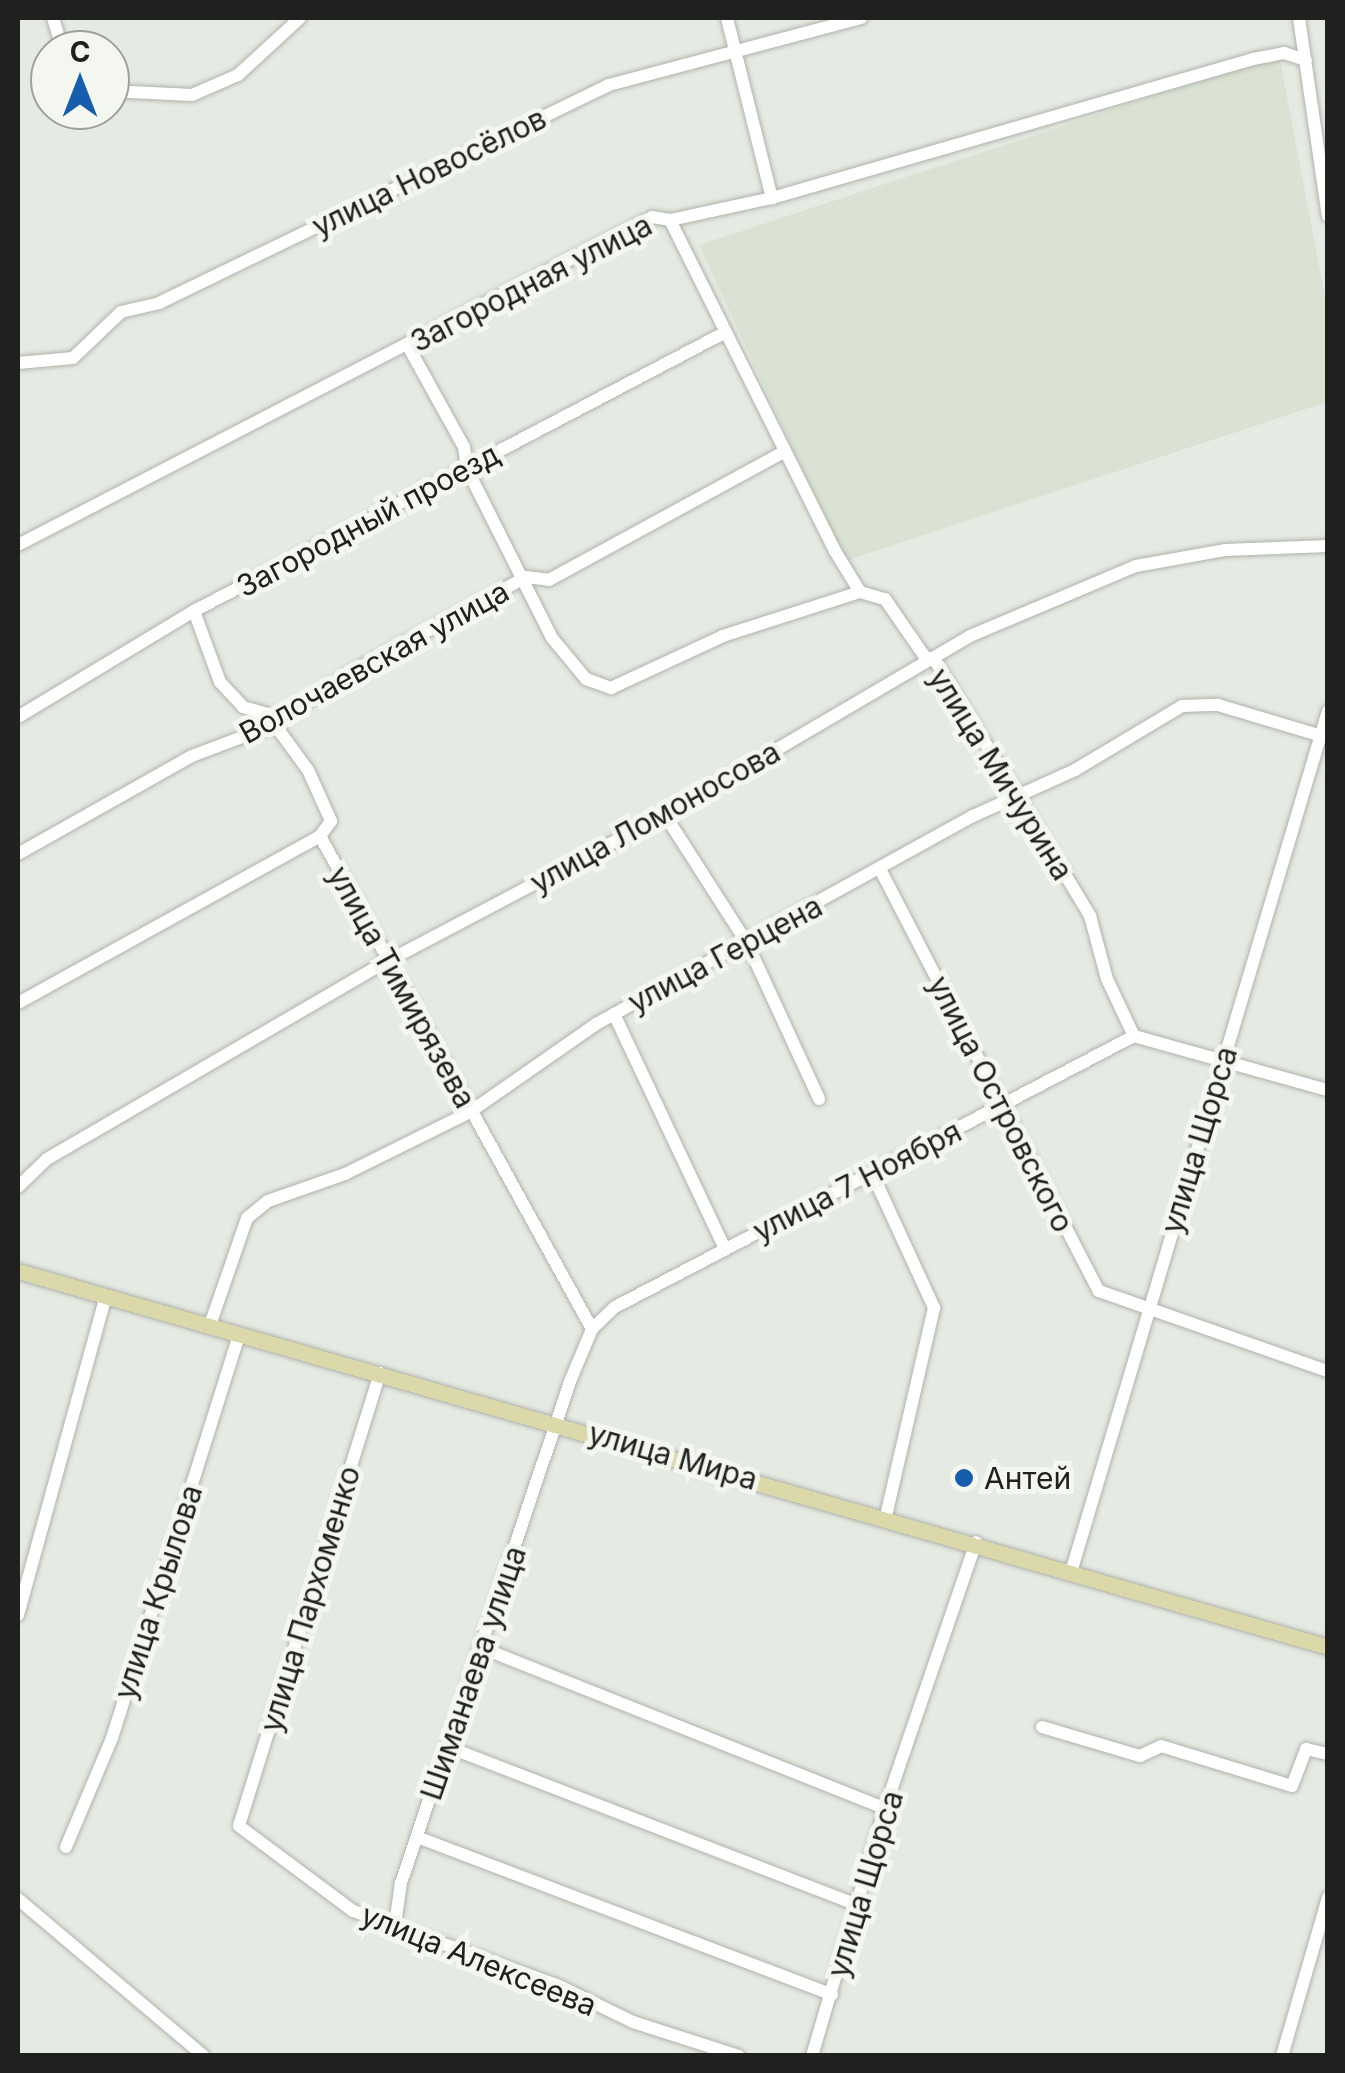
<!DOCTYPE html>
<html>
<head>
<meta charset="utf-8">
<style>
  body { margin:0 }
  #map { position:relative; width:1345px; height:2073px; overflow:hidden; background:#e5eae2; font-family:Inter,sans-serif }
  div>[style] { position:absolute }
  .built>* { inset:0; background:#d9e2d3 }
  .roads { filter:drop-shadow(0 0 2px #afb3ab) drop-shadow(0 0 2px #afb3ab) }
  .minor>* { height:12px; margin:-6px; padding:0 6px; transform-origin:6px; border-radius:6px; background:#fff }
  .major>* { height:15px; margin:-7.5px; padding:0 7.5px; transform-origin:7.5px; border-radius:7.5px; background:#dbd9a9 }
  .dots>* { width:28px; height:28px; translate:-50% -50%; box-sizing:border-box; border:5px solid #f3f7ef; border-radius:50% }
  span { translate:-50% -50%; white-space:nowrap; text-align:center; line-height:1.15; -webkit-text-stroke:10px #f3f7ef; paint-order:stroke }
  .street-label { font-size:30px; color:#20211e }
  .poi-label { font-size:30px; color:#20211e }
  .left { translate:0 -50%; text-align:left }
  .frame { position:absolute; inset:0; border:20px solid #20211e; pointer-events:none }
  .north { position:absolute; left:30px; top:30px; width:100px; height:100px; box-sizing:border-box; background:#f3f7ef; border:2px solid #9fa19b; border-radius:50%; rotate:0deg; font-size:28px; font-weight:700; line-height:40px; text-align:center; color:#20211e }
  .north::after { content:''; display:block; margin:auto; width:35px; height:45px; background:#165dad; clip-path:polygon(50% 0,100% 100%,50% 72%,0 100%) }
</style>
</head>
<body>
<div id="map">
  <div class="built">
    <div style="clip-path:polygon(1279px 55px,1327px 308px,1327px 402px,845px 561px,699px 245px)"></div>
  </div>
  <div class="roads">
    <div class="minor">
      <div style="left:53px;top:18px;width:34px;rotate:73deg"></div>
      <div style="left:727px;top:18px;width:186px;rotate:76deg"></div>
      <div style="left:1299px;top:18px;width:200px;rotate:81.7deg"></div>
      <div style="left:43px;top:87px;width:9px;rotate:-41deg"></div>
      <div style="left:110px;top:91px;width:82px;rotate:2.8deg"></div>
      <div style="left:192px;top:95px;width:50px;rotate:-23.5deg"></div>
      <div style="left:238px;top:75px;width:84px;rotate:-42.6deg"></div>
      <div style="left:670px;top:220px;width:370px;rotate:63.5deg"></div>
      <div style="left:835px;top:551px;width:48px;rotate:58.6deg"></div>
      <div style="left:860px;top:592px;width:26px;rotate:16deg"></div>
      <div style="left:885px;top:599px;width:70px;rotate:55.4deg"></div>
      <div style="left:925px;top:657px;width:9px;rotate:13deg"></div>
      <div style="left:934px;top:659px;width:301px;rotate:58.7deg"></div>
      <div style="left:1090px;top:916px;width:65px;rotate:74.9deg"></div>
      <div style="left:1107px;top:979px;width:63px;rotate:64.7deg"></div>
      <div style="left:408px;top:346px;width:115px;rotate:61deg"></div>
      <div style="left:464px;top:447px;width:22px;rotate:82deg"></div>
      <div style="left:467px;top:469px;width:189px;rotate:63.3deg"></div>
      <div style="left:552px;top:638px;width:53px;rotate:50.3deg"></div>
      <div style="left:586px;top:679px;width:27px;rotate:20deg"></div>
      <div style="left:611px;top:688px;width:123px;rotate:-24.9deg"></div>
      <div style="left:723px;top:636px;width:144px;rotate:-17.8deg"></div>
      <div style="left:18px;top:363px;width:55px;rotate:-5.2deg"></div>
      <div style="left:73px;top:358px;width:66px;rotate:-43.8deg"></div>
      <div style="left:121px;top:312px;width:39px;rotate:-13deg"></div>
      <div style="left:159px;top:303px;width:500px;rotate:-25.85deg"></div>
      <div style="left:609px;top:85px;width:261px;rotate:-14.9deg"></div>
      <div style="left:18px;top:545px;width:714px;rotate:-27.35deg"></div>
      <div style="left:652px;top:217px;width:18px;rotate:9deg"></div>
      <div style="left:670px;top:220px;width:104px;rotate:-12.2deg"></div>
      <div style="left:772px;top:198px;width:501px;rotate:-16.12deg"></div>
      <div style="left:1253px;top:59px;width:32px;rotate:-11deg"></div>
      <div style="left:1284px;top:53px;width:23px;rotate:18deg"></div>
      <div style="left:194px;top:611px;width:76px;rotate:69.9deg"></div>
      <div style="left:220px;top:682px;width:34px;rotate:47deg"></div>
      <div style="left:243px;top:707px;width:25px;rotate:16deg"></div>
      <div style="left:267px;top:714px;width:69px;rotate:53.8deg"></div>
      <div style="left:308px;top:770px;width:56px;rotate:65.7deg"></div>
      <div style="left:331px;top:821px;width:19px;rotate:126deg"></div>
      <div style="left:320px;top:836px;width:563px;rotate:61.11deg"></div>
      <div style="left:18px;top:717px;width:205px;rotate:-31.1deg"></div>
      <div style="left:194px;top:611px;width:598px;rotate:-27.68deg"></div>
      <div style="left:665px;top:815px;width:152px;rotate:57.4deg"></div>
      <div style="left:747px;top:943px;width:172px;rotate:65.2deg"></div>
      <div style="left:18px;top:854px;width:200px;rotate:-29.4deg"></div>
      <div style="left:192px;top:756px;width:85px;rotate:-20.8deg"></div>
      <div style="left:271px;top:726px;width:95px;rotate:-33.9deg"></div>
      <div style="left:350px;top:673px;width:200px;rotate:-28.6deg"></div>
      <div style="left:526px;top:577px;width:23px;rotate:7deg"></div>
      <div style="left:549px;top:580px;width:268px;rotate:-28.6deg"></div>
      <div style="left:881px;top:871px;width:473px;rotate:62.6deg"></div>
      <div style="left:1099px;top:1291px;width:243px;rotate:19.3deg"></div>
      <div style="left:18px;top:1003px;width:345px;rotate:-28.9deg"></div>
      <div style="left:614px;top:1014px;width:260px;rotate:64.7deg"></div>
      <div style="left:872px;top:1173px;width:149px;rotate:65.3deg"></div>
      <div style="left:934px;top:1308px;width:213px;rotate:103deg"></div>
      <div style="left:18px;top:1187px;width:40px;rotate:-44deg"></div>
      <div style="left:47px;top:1159px;width:392px;rotate:-30.2deg"></div>
      <div style="left:386px;top:962px;width:315px;rotate:-27.8deg"></div>
      <div style="left:665px;top:815px;width:354px;rotate:-30.4deg"></div>
      <div style="left:970px;top:636px;width:180px;rotate:-22.9deg"></div>
      <div style="left:1136px;top:566px;width:90px;rotate:-10.2deg"></div>
      <div style="left:1225px;top:550px;width:103px;rotate:-2.2deg"></div>
      <div style="left:210px;top:1325px;width:113px;rotate:-70.9deg"></div>
      <div style="left:247px;top:1218px;width:27px;rotate:-39deg"></div>
      <div style="left:268px;top:1201px;width:82px;rotate:-19.3deg"></div>
      <div style="left:345px;top:1174px;width:140px;rotate:-26.4deg"></div>
      <div style="left:470px;top:1112px;width:154px;rotate:-34.9deg"></div>
      <div style="left:596px;top:1024px;width:431px;rotate:-28.9deg"></div>
      <div style="left:973px;top:816px;width:112px;rotate:-24.3deg"></div>
      <div style="left:1075px;top:770px;width:125px;rotate:-30.9deg"></div>
      <div style="left:1182px;top:706px;width:36px;rotate:-2deg"></div>
      <div style="left:1218px;top:705px;width:115px;rotate:16.7deg"></div>
      <div style="left:380px;top:1373px;width:474px;rotate:107.3deg"></div>
      <div style="left:239px;top:1826px;width:142px;rotate:36.7deg"></div>
      <div style="left:353px;top:1911px;width:219px;rotate:20deg"></div>
      <div style="left:559px;top:1986px;width:82px;rotate:25.9deg"></div>
      <div style="left:633px;top:2022px;width:111px;rotate:17.8deg"></div>
      <div style="left:1072px;top:1569px;width:895px;rotate:-73.39deg"></div>
      <div style="left:18px;top:1615px;width:331px;rotate:-74.6deg"></div>
      <div style="left:482px;top:1648px;width:434px;rotate:21.7deg"></div>
      <div style="left:1042px;top:1727px;width:102px;rotate:16.5deg"></div>
      <div style="left:1140px;top:1756px;width:23px;rotate:-25deg"></div>
      <div style="left:1161px;top:1746px;width:137px;rotate:17deg"></div>
      <div style="left:1292px;top:1786px;width:40px;rotate:-69deg"></div>
      <div style="left:1306px;top:1749px;width:23px;rotate:13deg"></div>
      <div style="left:448px;top:1747px;width:443px;rotate:21.1deg"></div>
      <div style="left:417px;top:1837px;width:444px;rotate:20.8deg"></div>
      <div style="left:66px;top:1847px;width:118px;rotate:-67.1deg"></div>
      <div style="left:112px;top:1738px;width:423px;rotate:-72.5deg"></div>
      <div style="left:18px;top:1899px;width:243px;rotate:40.2deg"></div>
      <div style="left:395px;top:1924px;width:41px;rotate:-81.7deg"></div>
      <div style="left:401px;top:1883px;width:532px;rotate:-71.36deg"></div>
      <div style="left:571px;top:1379px;width:54px;rotate:-67.2deg"></div>
      <div style="left:592px;top:1329px;width:32px;rotate:-44deg"></div>
      <div style="left:615px;top:1307px;width:585px;rotate:-27.57deg"></div>
      <div style="left:1134px;top:1036px;width:201px;rotate:15.6deg"></div>
      <div style="left:812px;top:2056px;width:259px;rotate:-73.6deg"></div>
      <div style="left:885px;top:1808px;width:281px;rotate:-71.1deg"></div>
      <div style="left:1282px;top:2056px;width:165px;rotate:-73.8deg"></div>
    </div>
    <div class="major">
      <div style="left:18px;top:1271px;width:1363px;rotate:16.01deg"></div>
    </div>
  </div>
  <div class="dots">
    <div style="left:964px;top:1478px;background:#165dad"></div>
  </div>
  <div class="street-label">
    <span style="left:429px;top:172px;rotate:-26deg">улица Новосёлов</span>
    <span style="left:531px;top:283px;rotate:-27deg">Загородная улица</span>
    <span style="left:368px;top:520px;rotate:-28deg">Загородный проезд</span>
    <span style="left:374px;top:662px;rotate:-29deg">Волочаевская улица</span>
    <span style="left:1001px;top:774px;rotate:58deg">улица Мичурина</span>
    <span style="left:655px;top:817px;rotate:-29deg">улица Ломоносова</span>
    <span style="left:725px;top:954px;rotate:-28deg">улица Герцена</span>
    <span style="left:402px;top:987px;rotate:61deg">улица Тимирязева</span>
    <span style="left:1001px;top:1104px;rotate:63deg">улица Островского</span>
    <span style="left:1199px;top:1140px;rotate:-73deg">улица Щорса</span>
    <span style="left:857px;top:1181px;rotate:-27deg">улица 7 Ноября</span>
    <span style="left:673px;top:1456px;rotate:16deg">улица Мира</span>
    <span style="left:158px;top:1592px;rotate:-72deg">улица Крылова</span>
    <span style="left:310px;top:1599px;rotate:-73deg">улица Пархоменко</span>
    <span style="left:473px;top:1673px;rotate:-71deg">Шиманаева улица</span>
    <span style="left:865px;top:1884px;rotate:-73deg">улица Щорса</span>
    <span style="left:479px;top:1960px;rotate:22deg">улица Алексеева</span>
  </div>
  <div class="poi-label">
    <span class="left" style="left:984px;top:1478px">Антей</span>
  </div>
  <div class="frame"></div>
  <div class="north">С</div>
</div>
</body>
</html>
